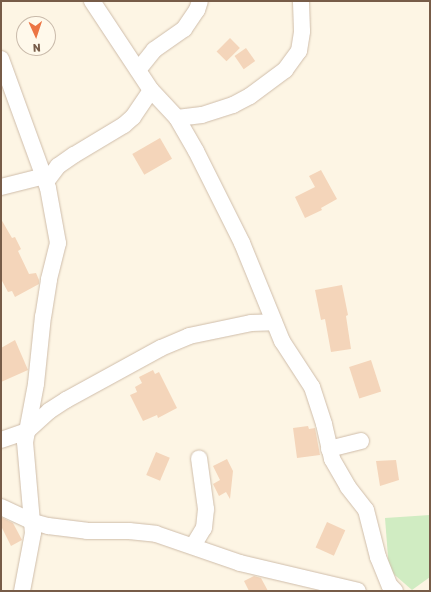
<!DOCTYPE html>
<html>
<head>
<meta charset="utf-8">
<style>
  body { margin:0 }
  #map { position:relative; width:431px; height:592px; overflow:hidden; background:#fdf5e4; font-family:Rubik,sans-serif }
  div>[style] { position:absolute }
  .green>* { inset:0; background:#d0ecc2 }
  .building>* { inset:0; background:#f4d5ba; transform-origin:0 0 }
  .roads { filter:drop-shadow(0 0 1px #cfbdaa) drop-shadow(0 0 1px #cfbdaa) }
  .minor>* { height:16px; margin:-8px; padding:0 8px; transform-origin:8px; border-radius:8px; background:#fff }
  span { translate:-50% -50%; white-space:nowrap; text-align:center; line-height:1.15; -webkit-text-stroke:4px #fff9eb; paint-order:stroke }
  .frame { position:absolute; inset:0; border:2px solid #775c48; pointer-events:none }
  .north { position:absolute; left:16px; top:16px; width:40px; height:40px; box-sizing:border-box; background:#fff9eb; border:1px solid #c9baaa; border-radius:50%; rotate:177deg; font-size:11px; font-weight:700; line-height:16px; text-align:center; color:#775c48 }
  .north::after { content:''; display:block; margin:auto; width:14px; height:18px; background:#ec7544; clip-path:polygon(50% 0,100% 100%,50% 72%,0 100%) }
</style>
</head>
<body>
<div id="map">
  <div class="green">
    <div style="clip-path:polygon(430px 515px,430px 577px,412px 590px,389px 570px,385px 518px)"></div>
  </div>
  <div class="building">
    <div style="left:230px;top:38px;width:14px;height:19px;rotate:45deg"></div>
    <div style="left:246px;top:48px;width:16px;height:14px;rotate:55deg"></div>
    <div style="left:160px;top:138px;width:24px;height:32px;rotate:60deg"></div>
    <div style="clip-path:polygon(321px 170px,337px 199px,321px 208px,322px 210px,305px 218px,295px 197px,315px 187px,309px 176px)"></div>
    <div style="clip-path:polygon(1px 219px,12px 238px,15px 237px,21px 249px,18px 251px,29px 274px,36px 273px,39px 280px,39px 284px,15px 297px,12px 291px,8px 292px,1px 279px)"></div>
    <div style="clip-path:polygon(342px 285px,348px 315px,346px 316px,351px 349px,331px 352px,325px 319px,321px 320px,315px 290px)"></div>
    <div style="clip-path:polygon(15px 340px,28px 370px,1px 382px,1px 348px)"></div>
    <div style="left:371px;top:360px;width:33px;height:23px;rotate:72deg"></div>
    <div style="clip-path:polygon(153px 370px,155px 374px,159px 372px,177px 408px,158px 418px,157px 415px,143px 421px,130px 395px,137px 392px,135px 387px,142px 383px,139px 377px)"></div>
    <div style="clip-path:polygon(308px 426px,309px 429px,315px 428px,320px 455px,297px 458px,293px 428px)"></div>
    <div style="left:156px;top:452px;width:15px;height:25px;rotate:23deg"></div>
    <div style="clip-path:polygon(227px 459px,233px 471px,230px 499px,226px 492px,219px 496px,213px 484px,220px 480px,213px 466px)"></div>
    <div style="clip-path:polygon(396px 460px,399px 480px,380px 486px,376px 461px)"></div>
    <div style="clip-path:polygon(1px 517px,13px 523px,22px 540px,11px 546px,1px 526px)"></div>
    <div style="left:327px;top:522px;width:20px;height:28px;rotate:24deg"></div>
    <div style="clip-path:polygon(254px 576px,261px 578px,268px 591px,249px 591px,244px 581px)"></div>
  </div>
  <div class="roads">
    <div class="minor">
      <div style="left:92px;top:1px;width:107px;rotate:56.5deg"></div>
      <div style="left:151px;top:90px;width:38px;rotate:47deg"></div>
      <div style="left:177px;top:118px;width:38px;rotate:60deg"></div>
      <div style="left:196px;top:151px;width:103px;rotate:63.4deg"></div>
      <div style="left:242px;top:243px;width:106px;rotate:67.8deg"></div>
      <div style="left:282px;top:341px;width:55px;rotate:56.9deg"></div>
      <div style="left:312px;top:387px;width:39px;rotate:72deg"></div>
      <div style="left:324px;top:424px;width:36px;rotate:77deg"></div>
      <div style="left:332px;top:459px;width:32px;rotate:60deg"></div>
      <div style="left:348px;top:487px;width:29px;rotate:52deg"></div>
      <div style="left:366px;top:510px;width:49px;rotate:75.7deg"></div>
      <div style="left:378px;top:557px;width:31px;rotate:68deg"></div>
      <div style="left:390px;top:586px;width:7px;rotate:45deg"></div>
      <div style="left:1px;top:59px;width:137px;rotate:70deg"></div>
      <div style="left:48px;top:188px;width:56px;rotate:79.7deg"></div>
      <div style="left:58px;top:243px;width:38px;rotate:104deg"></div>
      <div style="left:49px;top:280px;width:36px;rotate:99deg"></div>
      <div style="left:43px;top:316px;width:68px;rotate:95.9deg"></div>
      <div style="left:36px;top:384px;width:59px;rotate:100.7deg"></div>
      <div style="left:25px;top:442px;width:91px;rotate:85deg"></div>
      <div style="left:33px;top:533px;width:59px;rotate:100.7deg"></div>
      <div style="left:138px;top:70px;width:26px;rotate:-51deg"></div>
      <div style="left:154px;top:50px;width:37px;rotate:-35deg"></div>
      <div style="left:184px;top:29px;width:23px;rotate:-56deg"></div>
      <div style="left:197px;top:10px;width:9px;rotate:-72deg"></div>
      <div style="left:177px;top:118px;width:25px;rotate:-7deg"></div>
      <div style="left:202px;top:115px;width:33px;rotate:-18deg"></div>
      <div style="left:233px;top:105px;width:19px;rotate:-28deg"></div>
      <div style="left:250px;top:96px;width:44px;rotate:-36.6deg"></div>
      <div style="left:285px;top:70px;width:24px;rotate:-54deg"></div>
      <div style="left:299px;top:51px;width:20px;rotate:-81deg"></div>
      <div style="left:302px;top:31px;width:30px;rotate:-92deg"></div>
      <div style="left:46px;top:182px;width:20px;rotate:-53deg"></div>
      <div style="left:58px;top:166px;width:19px;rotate:-35deg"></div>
      <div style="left:74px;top:155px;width:58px;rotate:-31deg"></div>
      <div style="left:124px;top:125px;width:12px;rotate:-42deg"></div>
      <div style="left:133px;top:117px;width:32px;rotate:-56deg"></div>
      <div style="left:1px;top:187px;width:44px;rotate:-14.3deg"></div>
      <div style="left:1px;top:440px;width:28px;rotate:-19deg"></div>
      <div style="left:27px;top:431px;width:30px;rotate:-42deg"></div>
      <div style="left:49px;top:411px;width:20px;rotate:-33deg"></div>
      <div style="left:66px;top:400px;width:108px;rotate:-28.7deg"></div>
      <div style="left:161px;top:348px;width:30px;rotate:-23deg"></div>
      <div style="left:189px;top:336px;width:63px;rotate:-11.8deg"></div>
      <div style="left:251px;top:323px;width:23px;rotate:-2deg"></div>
      <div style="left:329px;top:449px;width:33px;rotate:-14deg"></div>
      <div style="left:1px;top:507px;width:35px;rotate:25deg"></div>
      <div style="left:33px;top:522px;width:16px;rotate:15deg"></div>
      <div style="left:48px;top:526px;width:39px;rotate:7deg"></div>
      <div style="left:87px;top:531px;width:42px"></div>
      <div style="left:129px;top:531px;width:27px;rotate:6deg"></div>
      <div style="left:156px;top:534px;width:89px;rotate:19deg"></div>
      <div style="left:240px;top:563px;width:121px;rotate:13.3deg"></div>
      <div style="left:193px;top:546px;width:21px;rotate:-59deg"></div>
      <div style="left:204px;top:528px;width:19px;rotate:-84deg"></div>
      <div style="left:206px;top:509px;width:51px;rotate:-97.8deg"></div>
    </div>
  </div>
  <div class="frame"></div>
  <div class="north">N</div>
</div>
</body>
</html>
